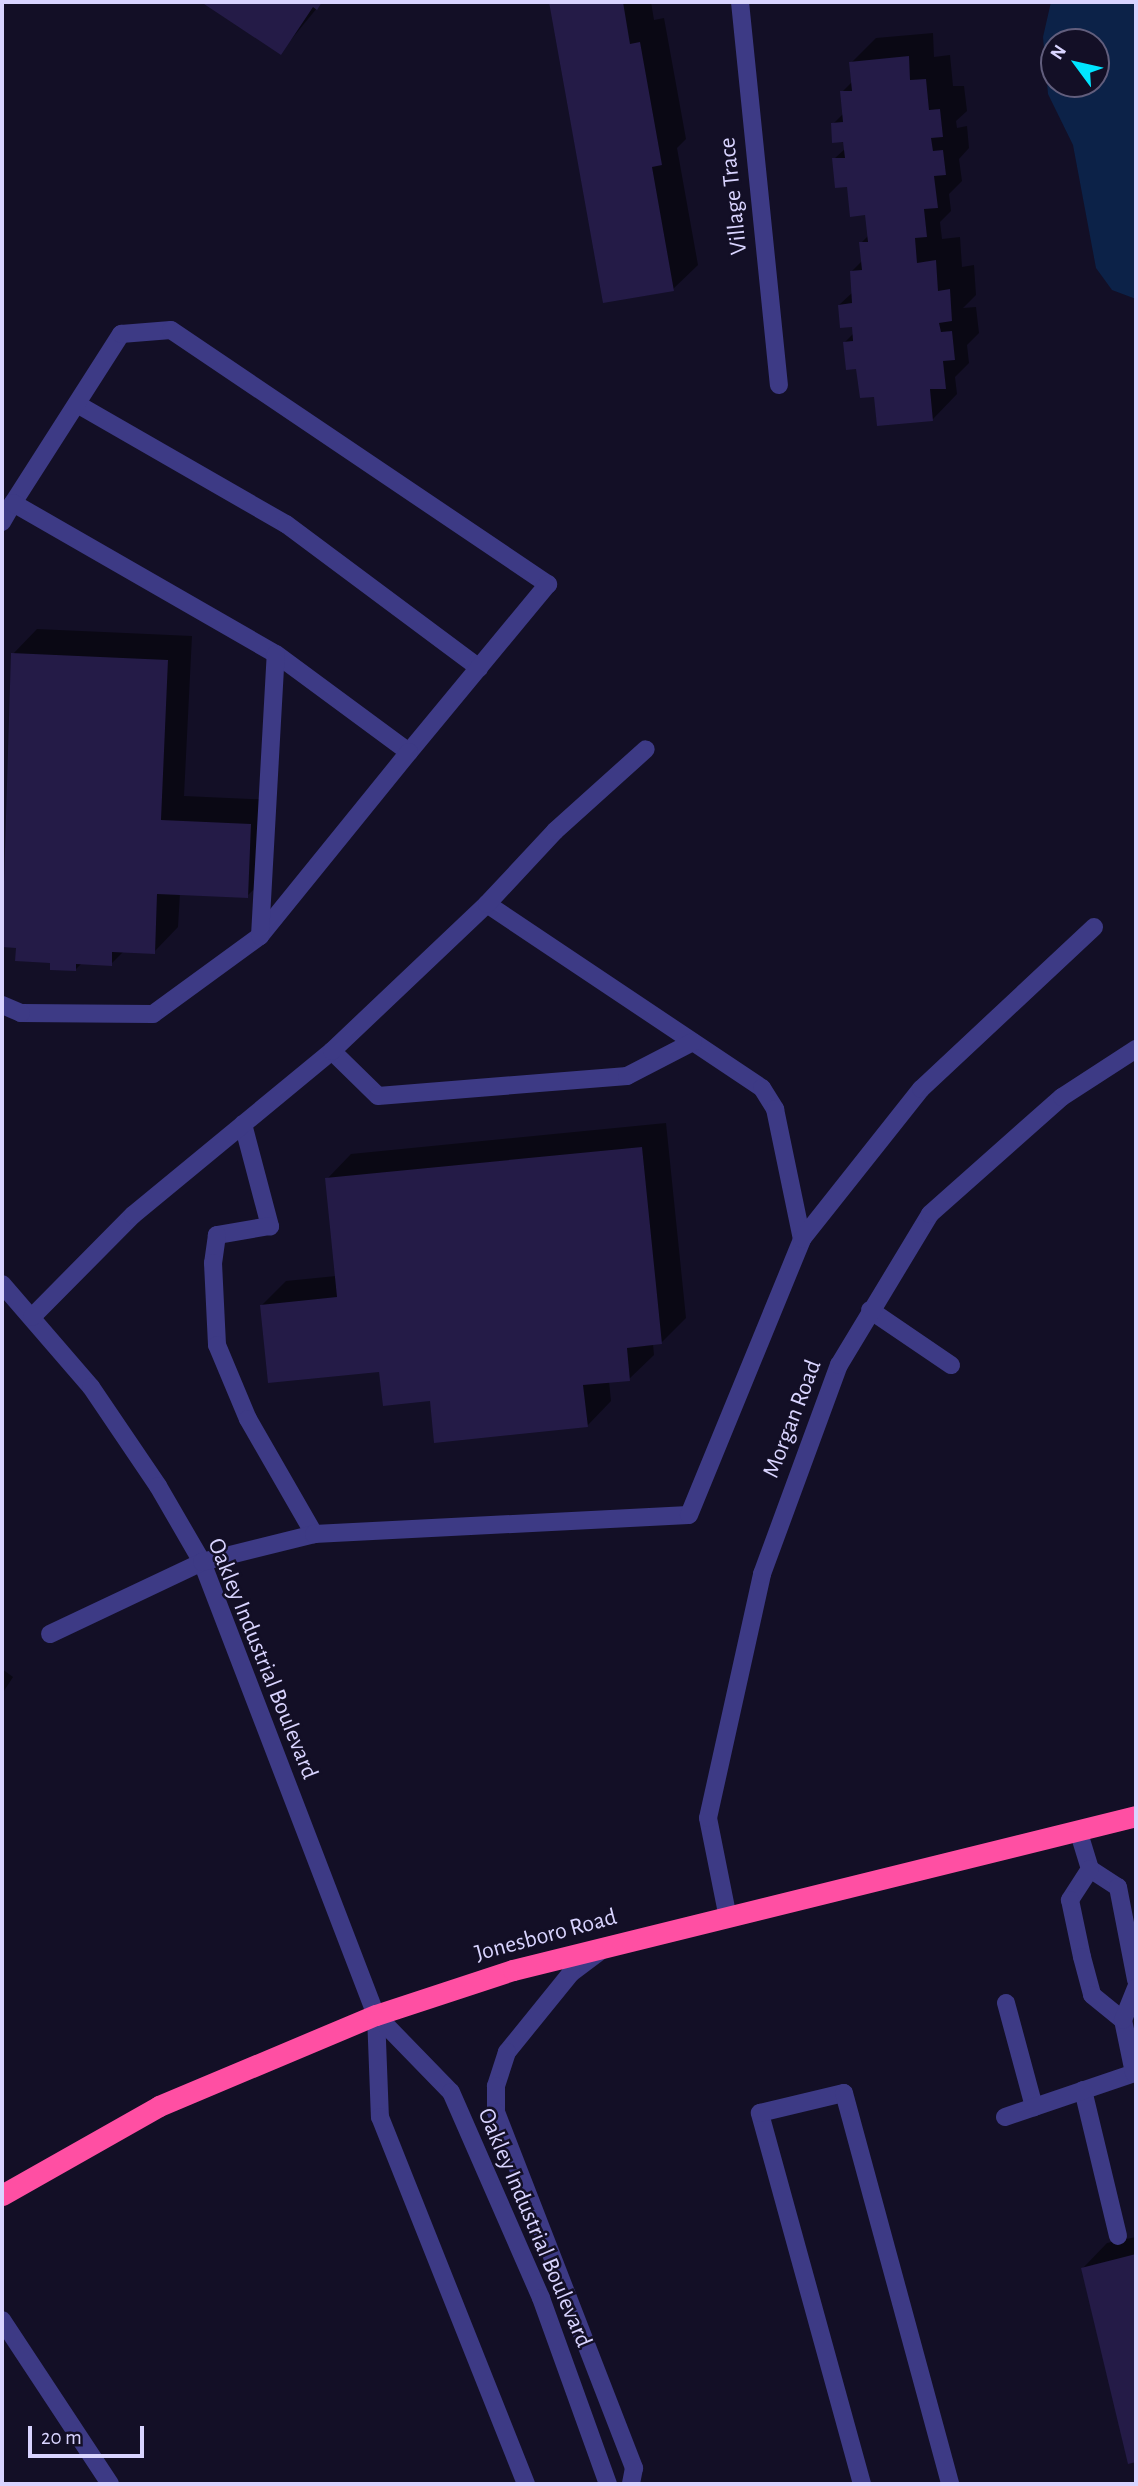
<!DOCTYPE html>
<html>
<head>
<meta charset="utf-8">
<style>
  body { margin:0 }
  #map { position:relative; width:1138px; height:2486px; overflow:hidden; background:#130f26; font-family:"Alegreya Sans",sans-serif }
  div>[style] { position:absolute }
  .water>* { inset:0; background:#0c2248 }
  .shadow>* { inset:0; background:#0007 }
  .building>* { inset:0; background:#241b47 }
  .minor>* { height:18px; margin:-9px; padding:0 9px; transform-origin:9px; border-radius:9px; background:#3d3a85 }
  .highway>* { height:21px; margin:-10.5px; padding:0 10.5px; transform-origin:10.5px; border-radius:10.5px; background:#ff4fa3 }
  span { translate:-50% -50%; white-space:nowrap; text-align:center; line-height:1.15; -webkit-text-stroke:5px #130f26; paint-order:stroke }
  .street-label { font-size:24px; color:#d9d4ff }
  .frame { position:absolute; inset:0; border:4px solid #d9d4ff; pointer-events:none }
  .north { position:absolute; left:1040px; top:28px; width:70px; height:70px; box-sizing:border-box; background:#130f26; border:2px solid #625e7d; border-radius:50%; rotate:303deg; font-size:19px; font-weight:700; line-height:28px; text-align:center; color:#d9d4ff }
  .north::after { content:''; display:block; margin:auto; width:24px; height:32px; background:#00e5ff; clip-path:polygon(50% 0,100% 100%,50% 72%,0 100%) }
  .scale { position:absolute; left:28px; top:2426px; width:116px; height:32px; box-sizing:border-box; border:4px solid #d9d4ff; border-top:0; padding-left:9px; font-size:21px; line-height:24px; white-space:nowrap; color:#d9d4ff; -webkit-text-stroke:5px #130f26; paint-order:stroke }
</style>
</head>
<body>
<div id="map">
  <div class="water">
    <div style="clip-path:polygon(evenodd,1051px 2px,1136px 2px,1136px 299px,1112px 290px,1096px 268px,1073px 145px,1048px 94px,1043px 37px,1051px 2px,1054px 42px,1096px 42px,1096px 84px,1054px 84px,1054px 42px)"></div>
  </div>
  <div class="shadow">
    <div style="clip-path:polygon(322px 2px,280px 53px,206px 3px,206px 2px)"></div>
    <div style="clip-path:polygon(551px 2px,651px 2px,654px 20px,664px 18px,686px 139px,677px 148px,698px 265px,673px 289px,604px 301px)"></div>
    <div style="clip-path:polygon(933px 33px,934px 57px,950px 55px,953px 86px,964px 86px,967px 111px,956px 121px,957px 128px,967px 126px,969px 148px,959px 159px,962px 181px,949px 194px,951px 211px,940px 222px,942px 239px,960px 237px,962px 267px,974px 265px,976px 295px,963px 308px,976px 307px,979px 333px,967px 345px,969px 363px,955px 377px,957px 394px,933px 419px,875px 395px,845px 342px,854px 333px,853px 326px,839px 305px,853px 292px,852px 271px,862px 261px,861px 243px,869px 235px,867px 213px,834px 159px,846px 148px,833px 124px,844px 113px,842px 92px,853px 81px,851px 63px,876px 38px)"></div>
    <div style="clip-path:polygon(37px 629px,192px 636px,184px 796px,275px 800px,272px 872px,247px 896px,180px 893px,178px 927px,154px 952px,124px 951px,111px 964px,82px 963px,76px 969px,17px 946px,2px 945px,13px 654px)"></div>
    <div style="clip-path:polygon(666px 1123px,686px 1318px,661px 1343px,653px 1344px,654px 1355px,629px 1379px,609px 1381px,611px 1401px,587px 1426px,432px 1399px,262px 1305px,286px 1281px,336px 1276px,327px 1179px,351px 1154px)"></div>
    <div style="clip-path:polygon(2px 1669px,13px 1677px,2px 1694px)"></div>
    <div style="clip-path:polygon(1136px 2237px,1136px 2460px,1129px 2462px,1083px 2268px,1107px 2243px)"></div>
  </div>
  <div class="building">
    <div style="clip-path:polygon(201px 2px,322px 2px,317px 10px,313px 7px,281px 55px)"></div>
    <div style="clip-path:polygon(549px 2px,623px 2px,630px 44px,640px 42px,662px 165px,652px 167px,674px 291px,603px 303px)"></div>
    <div style="clip-path:polygon(909px 56px,910px 80px,926px 79px,929px 110px,940px 109px,943px 137px,931px 138px,933px 151px,943px 150px,946px 175px,934px 176px,938px 208px,924px 209px,927px 237px,915px 238px,917px 263px,936px 260px,938px 291px,950px 289px,952px 321px,939px 323px,941px 332px,952px 331px,955px 360px,943px 361px,946px 389px,930px 389px,933px 421px,877px 426px,874px 397px,860px 398px,856px 369px,846px 370px,843px 342px,853px 341px,852px 327px,840px 328px,838px 305px,852px 303px,850px 271px,862px 270px,859px 242px,868px 242px,865px 215px,850px 217px,847px 187px,835px 188px,832px 158px,845px 158px,843px 142px,832px 143px,831px 123px,843px 122px,840px 91px,852px 91px,849px 62px)"></div>
    <div style="clip-path:polygon(11px 653px,168px 660px,161px 820px,251px 824px,248px 898px,157px 894px,155px 954px,112px 952px,112px 966px,76px 964px,76px 971px,50px 970px,50px 963px,15px 961px,16px 948px,2px 947px)"></div>
    <div style="clip-path:polygon(642px 1147px,662px 1344px,627px 1348px,630px 1381px,583px 1385px,588px 1427px,434px 1443px,430px 1401px,383px 1406px,379px 1372px,268px 1383px,260px 1305px,337px 1297px,325px 1178px)"></div>
    <div style="clip-path:polygon(1136px 2254px,1136px 2462px,1128px 2464px,1081px 2268px)"></div>
  </div>
  <div class="minor">
    <div style="left:740px;top:2px;width:385px;rotate:84.2deg"></div>
    <div style="left:77px;top:404px;width:241px;rotate:29.9deg"></div>
    <div style="left:286px;top:524px;width:241px;rotate:36.7deg"></div>
    <div style="left:13px;top:503px;width:201px;rotate:-57.4deg"></div>
    <div style="left:121px;top:334px;width:50px;rotate:-4.6deg"></div>
    <div style="left:171px;top:330px;width:455px;rotate:34deg"></div>
    <div style="left:548px;top:584px;width:218px;rotate:129.6deg"></div>
    <div style="left:2px;top:522px;width:22px;rotate:-60deg"></div>
    <div style="left:13px;top:503px;width:303px;rotate:29.9deg"></div>
    <div style="left:276px;top:654px;width:165px;rotate:36.4deg"></div>
    <div style="left:409px;top:752px;width:237px;rotate:129deg"></div>
    <div style="left:260px;top:936px;width:132px;rotate:143.9deg"></div>
    <div style="left:153px;top:1014px;width:132px;rotate:-179.6deg"></div>
    <div style="left:21px;top:1013px;width:21px;rotate:-157deg"></div>
    <div style="left:487px;top:904px;width:331px;rotate:33.8deg"></div>
    <div style="left:762px;top:1088px;width:25px;rotate:58deg"></div>
    <div style="left:775px;top:1109px;width:133px;rotate:78.3deg"></div>
    <div style="left:260px;top:936px;width:282px;rotate:-86.8deg"></div>
    <div style="left:332px;top:1051px;width:64px;rotate:44.4deg"></div>
    <div style="left:378px;top:1096px;width:250px;rotate:-4.6deg"></div>
    <div style="left:627px;top:1076px;width:74px;rotate:-27.3deg"></div>
    <div style="left:243px;top:1124px;width:106px;rotate:75.2deg"></div>
    <div style="left:270px;top:1226px;width:54px;rotate:170.4deg"></div>
    <div style="left:217px;top:1235px;width:28px;rotate:98deg"></div>
    <div style="left:213px;top:1263px;width:82px;rotate:87.2deg"></div>
    <div style="left:217px;top:1345px;width:80px;rotate:67.3deg"></div>
    <div style="left:248px;top:1419px;width:133px;rotate:60.1deg"></div>
    <div style="left:2px;top:1284px;width:136px;rotate:49.2deg"></div>
    <div style="left:91px;top:1387px;width:120px;rotate:55.9deg"></div>
    <div style="left:158px;top:1486px;width:88px;rotate:59.9deg"></div>
    <div style="left:202px;top:1562px;width:485px;rotate:69deg"></div>
    <div style="left:376px;top:2015px;width:102px;rotate:87.8deg"></div>
    <div style="left:380px;top:2117px;width:395px;rotate:68.3deg"></div>
    <div style="left:870px;top:1310px;width:98px;rotate:34.2deg"></div>
    <div style="left:32px;top:1317px;width:144px;rotate:-45.3deg"></div>
    <div style="left:133px;top:1215px;width:258px;rotate:-39.5deg"></div>
    <div style="left:332px;top:1051px;width:214px;rotate:-43.5deg"></div>
    <div style="left:487px;top:904px;width:100px;rotate:-47deg"></div>
    <div style="left:555px;top:831px;width:122px;rotate:-42deg"></div>
    <div style="left:50px;top:1634px;width:168px;rotate:-25.3deg"></div>
    <div style="left:202px;top:1562px;width:115px;rotate:-14deg"></div>
    <div style="left:314px;top:1534px;width:375px;rotate:-2.9deg"></div>
    <div style="left:689px;top:1515px;width:298px;rotate:-67.7deg"></div>
    <div style="left:802px;top:1239px;width:191px;rotate:-51.6deg"></div>
    <div style="left:921px;top:1089px;width:237px;rotate:-43.1deg"></div>
    <div style="left:1078px;top:1830px;width:41px;rotate:72.9deg"></div>
    <div style="left:1090px;top:1869px;width:33px;rotate:33deg"></div>
    <div style="left:1118px;top:1887px;width:95px;rotate:79deg"></div>
    <div style="left:1090px;top:1869px;width:37px;rotate:123deg"></div>
    <div style="left:1070px;top:1900px;width:58px;rotate:78.1deg"></div>
    <div style="left:1082px;top:1957px;width:39px;rotate:75deg"></div>
    <div style="left:1092px;top:1995px;width:40px;rotate:39deg"></div>
    <div style="left:728px;top:1918px;width:102px;rotate:-101.3deg"></div>
    <div style="left:708px;top:1818px;width:250px;rotate:-77.5deg"></div>
    <div style="left:762px;top:1574px;width:223px;rotate:-69.8deg"></div>
    <div style="left:839px;top:1365px;width:176px;rotate:-58.9deg"></div>
    <div style="left:930px;top:1214px;width:176px;rotate:-41.6deg"></div>
    <div style="left:1062px;top:1097px;width:88px;rotate:-33deg"></div>
    <div style="left:603px;top:1949px;width:40px;rotate:143deg"></div>
    <div style="left:571px;top:1973px;width:102px;rotate:129deg"></div>
    <div style="left:507px;top:2052px;width:36px;rotate:108deg"></div>
    <div style="left:496px;top:2086px;width:26px;rotate:90deg"></div>
    <div style="left:496px;top:2112px;width:382px;rotate:68.8deg"></div>
    <div style="left:634px;top:2468px;width:16px;rotate:101deg"></div>
    <div style="left:1006px;top:2003px;width:108px;rotate:74.9deg"></div>
    <div style="left:376px;top:2015px;width:107px;rotate:45.8deg"></div>
    <div style="left:451px;top:2092px;width:225px;rotate:66.4deg"></div>
    <div style="left:541px;top:2298px;width:198px;rotate:70.2deg"></div>
    <div style="left:1083px;top:2090px;width:150px;rotate:76.5deg"></div>
    <div style="left:1005px;top:2117px;width:136px;rotate:-18.8deg"></div>
    <div style="left:1134px;top:2073px;width:54px;rotate:-101.7deg"></div>
    <div style="left:1123px;top:2020px;width:35px;rotate:-68deg"></div>
    <div style="left:2px;top:2320px;width:196px;rotate:56.6deg"></div>
    <div style="left:862px;top:2484px;width:385px;rotate:-105.4deg"></div>
    <div style="left:760px;top:2113px;width:86px;rotate:-13.4deg"></div>
    <div style="left:844px;top:2093px;width:405px;rotate:74.8deg"></div>
  </div>
  <div class="highway">
    <div style="left:2px;top:2195px;width:180px;rotate:-29.5deg"></div>
    <div style="left:159px;top:2106px;width:235px;rotate:-22.8deg"></div>
    <div style="left:376px;top:2015px;width:144px;rotate:-18.2deg"></div>
    <div style="left:513px;top:1970px;width:642px;rotate:-13.88deg"></div>
  </div>
  <div class="street-label">
    <span style="left:734px;top:196px;rotate:-96deg">Village Trace</span>
    <span style="left:793px;top:1419px;rotate:-69deg">Morgan Road</span>
    <span style="left:262px;top:1659px;rotate:68deg">Oakley Industrial Boulevard</span>
    <span style="left:546px;top:1936px;rotate:-15deg">Jonesboro Road</span>
    <span style="left:534px;top:2228px;rotate:67deg">Oakley Industrial Boulevard</span>
  </div>
  <div class="frame"></div>
  <div class="north">N</div>
  <div class="scale">20 m</div>
</div>
</body>
</html>
